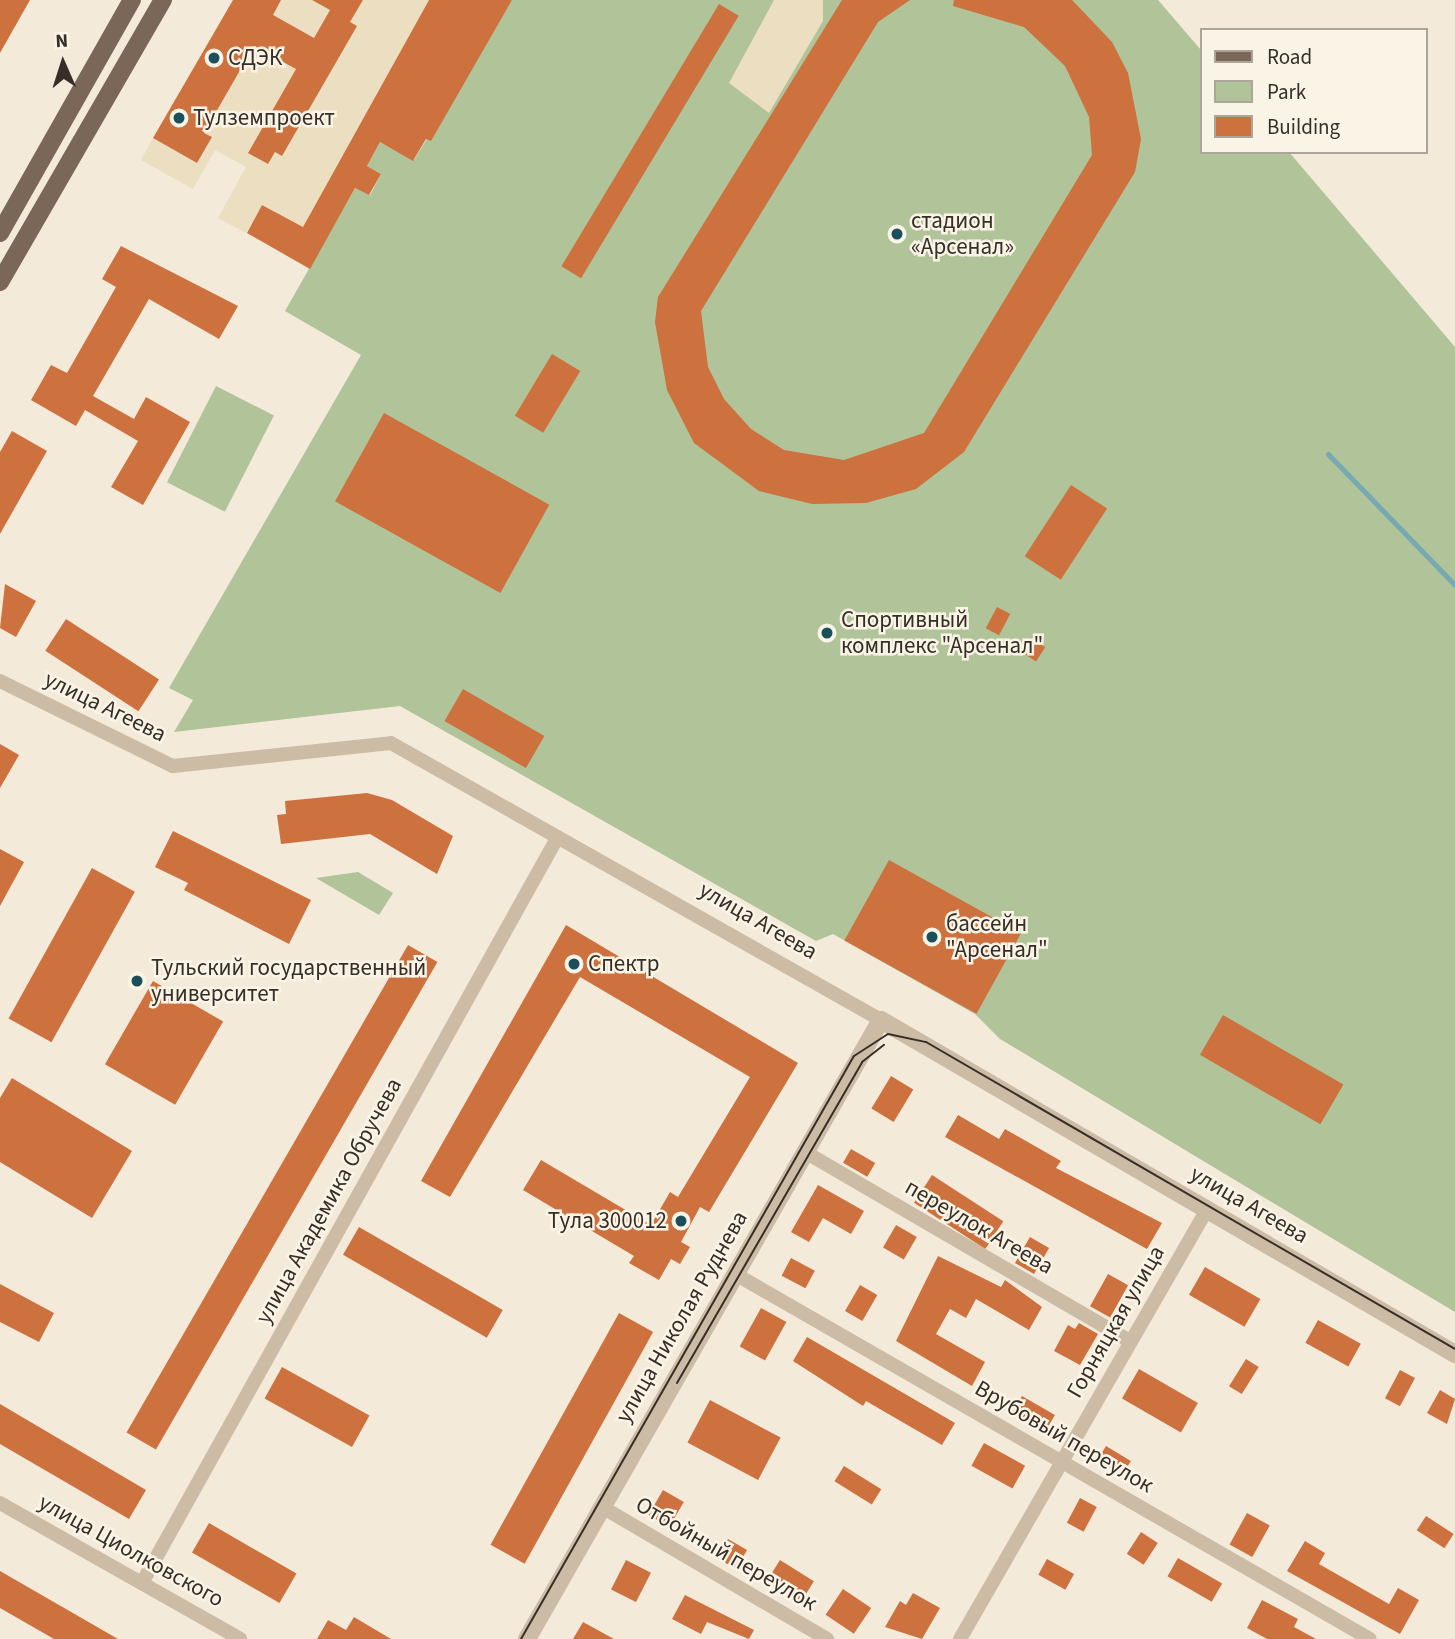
<!DOCTYPE html>
<html>
<head>
<meta charset="utf-8">
<style>
  body { margin:0 }
  #map { position:relative; width:1455px; height:1639px; overflow:hidden; background:#f3eada; font-family:"Source Sans 3",sans-serif }
  div>[style] { position:absolute }
  .green>* { inset:0; background:#b0c399; transform-origin:0 0 }
  .plaza>* { inset:0; background:#ecdec0 }
  .stream>* { height:5px; margin:-2.5px; padding:0 2.5px; transform-origin:2.5px; border-radius:2.5px; background:#77a9b2 }
  .building>* { inset:0; background:#cd713e; transform-origin:0 0 }
  .minor>* { height:14px; margin:-7px; padding:0 7px; transform-origin:7px; border-radius:7px; background:#ccbba5 }
  .tertiary>* { height:18px; margin:-9px; padding:0 9px; transform-origin:9px; border-radius:9px; background:#ccbba5 }
  .primary>* { height:18px; margin:-9px; padding:0 9px; transform-origin:9px; border-radius:9px; background:#7a6757 }
  .tram>* { height:2px; margin:-1px; padding:0 1px; transform-origin:1px; border-radius:1px; background:#372e27 }
  .dots>* { width:19px; height:19px; translate:-50% -50%; box-sizing:border-box; border:4px solid #faf4e7; border-radius:50% }
  span { translate:-50% -50%; white-space:nowrap; text-align:center; line-height:1.15; -webkit-text-stroke:5px #faf4e7; paint-order:stroke }
  .poi-label { font-size:23px; color:#372e27 }
  .left { translate:0 -50%; text-align:left }
  .right { translate:-100% -50%; text-align:right }
  .street-label { font-size:23px; color:#372e27 }
  .legend { position:absolute; left:1200px; top:28px; width:228px; height:126px; box-sizing:border-box; background:#faf4e7; border:2px solid #aca59a; margin:0; padding:9px 12px; list-style:none; font-size:21px; color:#372e27 }
  .legend li { display:flex; align-items:center; gap:14px; height:35px }
  .legend b { width:35px; border:2px solid #aca59a }
  .north { position:absolute; left:28px; top:28px; width:70px; height:70px; -webkit-text-stroke:5px #faf4e7; paint-order:stroke; rotate:357deg; font-size:19px; font-weight:700; line-height:28px; text-align:center; color:#372e27 }
  .north::after { content:''; display:block; margin:auto; width:24px; height:32px; background:#372e27; clip-path:polygon(50% 0,100% 100%,50% 72%,0 100%) }
</style>
</head>
<body>
<div id="map">
  <div class="green">
    <div style="clip-path:polygon(512px 0,1158px 0,1201px 50px,1201px 152px,1289px 152px,1455px 347px,1455px 1312px,1000px 1039px,975px 1014px,833px 934px,816px 941px,400px 706px,174px 732px,193px 700px,169px 688px,361px 355px,285px 311px,355px 188px,370px 195px,381px 174px,367px 166px,380px 142px,414px 160px)"></div>
    <div style="left:216px;top:386px;width:65px;height:108px;rotate:27deg"></div>
    <div style="clip-path:polygon(358px 872px,393px 893px,379px 915px,316px 878px)"></div>
  </div>
  <div class="plaza">
    <div style="clip-path:polygon(281px 0,312px 0,330px 10px,248px 152px,268px 164px,357px 26px,350px 22px,363px 0,429px 0,303px 227px,263px 205px,246px 233px,218px 218px,246px 167px,215px 150px,193px 189px,141px 160px,153px 138px,197px 163px,212px 137px,204px 133px)"></div>
    <div style="clip-path:polygon(774px 0,823px 0,823px 21px,769px 113px,729px 83px)"></div>
  </div>
  <div class="stream">
    <div style="left:1328px;top:454px;width:182px;rotate:45.9deg"></div>
  </div>
  <div class="building">
    <div style="clip-path:polygon(0 0,30px 0,0 53px)"></div>
    <div style="clip-path:polygon(233px 0,281px 0,273px 15px,314px 38px,330px 10px,312px 0,363px 0,350px 22px,357px 26px,282px 156px,275px 152px,268px 164px,248px 153px,296px 69px,254px 46px,204px 133px,212px 137px,197px 163px,153px 138px)"></div>
    <div style="clip-path:polygon(429px 0,512px 0,431px 141px,426px 139px,413px 161px,380px 142px,367px 166px,381px 174px,369px 195px,355px 188px,310px 269px,247px 233px,262px 205px,303px 227px)"></div>
    <div style="clip-path:polygon(842px 0,910px 0,878px 22px,701px 311px,708px 367px,724px 399px,751px 429px,784px 450px,844px 460px,924px 433px,1092px 155px,1089px 117px,1065px 66px,1024px 27px,953px 6px,954px 0,1072px 0,1112px 42px,1128px 73px,1141px 139px,1135px 172px,964px 452px,916px 489px,866px 503px,812px 504px,759px 491px,694px 443px,667px 390px,655px 322px,658px 297px)"></div>
    <div style="left:719px;top:4px;width:23px;height:306px;rotate:31deg"></div>
    <div style="clip-path:polygon(121px 246px,238px 306px,219px 339px,149px 299px,93px 396px,134px 419px,146px 397px,190px 422px,143px 505px,111px 487px,138px 441px,85px 410px,76px 426px,31px 400px,51px 365px,67px 373px,116px 287px,102px 279px)"></div>
    <div style="left:552px;top:354px;width:33px;height:72px;rotate:31deg"></div>
    <div style="left:384px;top:413px;width:189px;height:101px;rotate:29deg"></div>
    <div style="clip-path:polygon(12px 431px,47px 451px,0 534px,0 452px)"></div>
    <div style="left:1071px;top:485px;width:43px;height:85px;rotate:33deg"></div>
    <div style="clip-path:polygon(5px 584px,36px 601px,16px 637px,0 628px)"></div>
    <div style="left:997px;top:607px;width:15px;height:24px;rotate:28deg"></div>
    <div style="left:66px;top:619px;width:111px;height:38px;rotate:33deg"></div>
    <div style="left:1031px;top:638px;width:17px;height:17px;rotate:33deg"></div>
    <div style="left:463px;top:689px;width:94px;height:37px;rotate:30deg"></div>
    <div style="clip-path:polygon(0 744px,19px 755px,0 788px)"></div>
    <div style="clip-path:polygon(367px 793px,392px 800px,453px 836px,437px 874px,370px 834px,281px 844px,277px 815px,286px 814px,285px 801px)"></div>
    <div style="clip-path:polygon(173px 831px,311px 900px,289px 944px,184px 890px,188px 883px,155px 867px)"></div>
    <div style="clip-path:polygon(0 849px,24px 862px,0 906px)"></div>
    <div style="left:889px;top:860px;width:151px;height:92px;rotate:29deg"></div>
    <div style="left:92px;top:868px;width:49px;height:172px;rotate:29deg"></div>
    <div style="clip-path:polygon(566px 925px,798px 1063px,709px 1212px,700px 1207px,681px 1242px,690px 1247px,680px 1264px,671px 1259px,659px 1280px,629px 1263px,634px 1256px,523px 1190px,541px 1160px,651px 1225px,670px 1192px,678px 1197px,750px 1077px,580px 977px,450px 1197px,421px 1181px)"></div>
    <div style="left:408px;top:945px;width:34px;height:563px;rotate:30deg"></div>
    <div style="left:153px;top:981px;width:81px;height:96px;rotate:30deg"></div>
    <div style="left:1223px;top:1015px;width:139px;height:46px;rotate:30deg"></div>
    <div style="left:891px;top:1076px;width:26px;height:38px;rotate:31deg"></div>
    <div style="clip-path:polygon(12px 1078px,132px 1151px,92px 1218px,0 1162px,0 1098px)"></div>
    <div style="clip-path:polygon(958px 1115px,999px 1139px,1005px 1129px,1061px 1161px,1056px 1168px,1162px 1223px,1147px 1249px,945px 1137px)"></div>
    <div style="left:851px;top:1149px;width:28px;height:16px;rotate:30deg"></div>
    <div style="left:932px;top:1175px;width:85px;height:33px;rotate:33deg"></div>
    <div style="clip-path:polygon(818px 1185px,864px 1211px,851px 1234px,823px 1218px,809px 1242px,791px 1232px)"></div>
    <div style="left:896px;top:1225px;width:24px;height:26px;rotate:30deg"></div>
    <div style="left:359px;top:1227px;width:166px;height:32px;rotate:30deg"></div>
    <div style="left:1030px;top:1237px;width:22px;height:30px;rotate:30deg"></div>
    <div style="clip-path:polygon(938px 1256px,1001px 1287px,1005px 1280px,1042px 1307px,1029px 1330px,976px 1299px,966px 1318px,950px 1309px,936px 1334px,985px 1362px,972px 1386px,896px 1341px)"></div>
    <div style="left:791px;top:1258px;width:27px;height:20px;rotate:28deg"></div>
    <div style="left:1205px;top:1267px;width:64px;height:32px;rotate:30deg"></div>
    <div style="left:1108px;top:1274px;width:23px;height:37px;rotate:29deg"></div>
    <div style="clip-path:polygon(0 1284px,54px 1313px,39px 1342px,0 1322px)"></div>
    <div style="left:860px;top:1285px;width:20px;height:30px;rotate:30deg"></div>
    <div style="left:761px;top:1308px;width:29px;height:44px;rotate:29deg"></div>
    <div style="left:619px;top:1313px;width:39px;height:265px;rotate:29deg"></div>
    <div style="left:1318px;top:1320px;width:49px;height:26px;rotate:29deg"></div>
    <div style="clip-path:polygon(1079px 1323px,1098px 1334px,1080px 1365px,1054px 1351px,1068px 1325px,1075px 1329px)"></div>
    <div style="clip-path:polygon(807px 1337px,955px 1423px,942px 1445px,866px 1401px,863px 1406px,793px 1361px)"></div>
    <div style="left:1246px;top:1359px;width:15px;height:32px;rotate:32deg"></div>
    <div style="left:282px;top:1367px;width:100px;height:36px;rotate:29deg"></div>
    <div style="left:1139px;top:1369px;width:68px;height:34px;rotate:30deg"></div>
    <div style="left:1400px;top:1370px;width:17px;height:32px;rotate:28deg"></div>
    <div style="clip-path:polygon(1440px 1390px,1455px 1399px,1447px 1424px,1427px 1413px)"></div>
    <div style="left:1022px;top:1396px;width:38px;height:18px;rotate:30deg"></div>
    <div style="left:710px;top:1400px;width:80px;height:48px;rotate:28deg"></div>
    <div style="clip-path:polygon(0 1404px,146px 1490px,129px 1519px,0 1444px)"></div>
    <div style="left:984px;top:1443px;width:47px;height:26px;rotate:29deg"></div>
    <div style="left:1106px;top:1446px;width:29px;height:17px;rotate:31deg"></div>
    <div style="left:844px;top:1466px;width:44px;height:18px;rotate:32deg"></div>
    <div style="left:663px;top:1490px;width:24px;height:29px;rotate:30deg"></div>
    <div style="left:1080px;top:1498px;width:19px;height:28px;rotate:28deg"></div>
    <div style="left:1247px;top:1513px;width:26px;height:36px;rotate:29deg"></div>
    <div style="left:1426px;top:1516px;width:33px;height:17px;rotate:33deg"></div>
    <div style="left:209px;top:1523px;width:101px;height:34px;rotate:30deg"></div>
    <div style="left:1141px;top:1532px;width:20px;height:26px;rotate:33deg"></div>
    <div style="left:728px;top:1539px;width:22px;height:22px;rotate:30deg"></div>
    <div style="clip-path:polygon(1305px 1541px,1325px 1553px,1319px 1564px,1389px 1604px,1398px 1588px,1419px 1600px,1400px 1634px,1287px 1571px)"></div>
    <div style="left:1178px;top:1558px;width:51px;height:21px;rotate:30deg"></div>
    <div style="left:1047px;top:1559px;width:31px;height:18px;rotate:29deg"></div>
    <div style="left:626px;top:1560px;width:28px;height:33px;rotate:27deg"></div>
    <div style="left:780px;top:1560px;width:40px;height:26px;rotate:32deg"></div>
    <div style="clip-path:polygon(0 1571px,118px 1639px,54px 1639px,0 1608px)"></div>
    <div style="left:843px;top:1589px;width:34px;height:31px;rotate:34deg"></div>
    <div style="clip-path:polygon(913px 1593px,940px 1608px,922px 1639px,885px 1627px,900px 1601px,906px 1605px)"></div>
    <div style="clip-path:polygon(685px 1595px,754px 1630px,749px 1639px,707px 1622px,701px 1634px,672px 1619px)"></div>
    <div style="clip-path:polygon(1262px 1600px,1298px 1619px,1294px 1627px,1316px 1639px,1267px 1639px,1247px 1628px)"></div>
    <div style="clip-path:polygon(354px 1617px,391px 1639px,317px 1639px,328px 1620px,346px 1630px)"></div>
    <div style="clip-path:polygon(583px 1622px,614px 1639px,573px 1639px)"></div>
  </div>
  <div class="minor">
    <div style="left:0;top:681px;width:193px;rotate:26.2deg"></div>
    <div style="left:173px;top:766px;width:219px;rotate:-6deg"></div>
    <div style="left:391px;top:743px;width:563px;rotate:29.48deg"></div>
    <div style="left:805px;top:1152px;width:377px;rotate:30.2deg"></div>
    <div style="left:735px;top:1274px;width:732px;rotate:29.89deg"></div>
    <div style="left:0;top:1503px;width:276px;rotate:29.5deg"></div>
    <div style="left:602px;top:1507px;width:261px;rotate:30.4deg"></div>
    <div style="left:142px;top:1583px;width:851px;rotate:-60.87deg"></div>
    <div style="left:960px;top:1639px;width:495px;rotate:-60.1deg"></div>
  </div>
  <div class="tertiary">
    <div style="left:527px;top:1639px;width:713px;rotate:-60.24deg"></div>
    <div style="left:881px;top:1020px;width:664px;rotate:30.19deg"></div>
  </div>
  <div class="primary">
    <div style="left:0;top:233px;width:268px;rotate:-60.5deg"></div>
    <div style="left:0;top:282px;width:326px;rotate:-60deg"></div>
  </div>
  <div class="tram">
    <div style="left:677px;top:1383px;width:370px;rotate:-60deg"></div>
    <div style="left:862px;top:1062px;width:28px;rotate:-38deg"></div>
    <div style="left:521px;top:1639px;width:671px;rotate:-60.27deg"></div>
    <div style="left:854px;top:1056px;width:40px;rotate:-32.9deg"></div>
    <div style="left:888px;top:1034px;width:39px;rotate:12deg"></div>
    <div style="left:926px;top:1042px;width:612px;rotate:30.13deg"></div>
  </div>
  <div class="dots">
    <div style="left:214px;top:58px;background:#1a4f5b"></div>
    <div style="left:179px;top:118px;background:#1a4f5b"></div>
    <div style="left:897px;top:234px;background:#1a4f5b"></div>
    <div style="left:827px;top:633px;background:#1a4f5b"></div>
    <div style="left:932px;top:937px;background:#1a4f5b"></div>
    <div style="left:574px;top:964px;background:#1a4f5b"></div>
    <div style="left:137px;top:981px;background:#1a4f5b"></div>
    <div style="left:681px;top:1221px;background:#1a4f5b"></div>
  </div>
  <div class="poi-label">
    <span class="left" style="left:228px;top:58px">СДЭК</span>
    <span class="left" style="left:193px;top:118px">Тулземпроект</span>
    <span class="left" style="left:911px;top:234px">стадион<br>«Арсенал»</span>
    <span class="left" style="left:841px;top:633px">Спортивный<br>комплекс "Арсенал"</span>
    <span class="left" style="left:946px;top:937px">бассейн<br>"Арсенал"</span>
    <span class="left" style="left:588px;top:964px">Спектр</span>
    <span class="left" style="left:151px;top:981px">Тульский государственный<br>университет</span>
    <span class="right" style="left:667px;top:1221px">Тула 300012</span>
  </div>
  <div class="street-label">
    <span style="left:105px;top:707px;rotate:26deg">улица Агеева</span>
    <span style="left:758px;top:921px;rotate:30deg">улица Агеева</span>
    <span style="left:329px;top:1201px;rotate:-61deg">улица Академика Обручева</span>
    <span style="left:1249px;top:1205px;rotate:30deg">улица Агеева</span>
    <span style="left:979px;top:1227px;rotate:30deg">переулок Агеева</span>
    <span style="left:682px;top:1317px;rotate:-60deg">улица Николая Руднева</span>
    <span style="left:1116px;top:1322px;rotate:-60deg">Горняцкая улица</span>
    <span style="left:1064px;top:1437px;rotate:30deg">Врубовый переулок</span>
    <span style="left:131px;top:1551px;rotate:29deg">улица Циолковского</span>
    <span style="left:726px;top:1554px;rotate:30deg">Отбойный переулок</span>
  </div>
  <ul class="legend">
  <li><b style="height:9px;background:#7a6757"></b>Road</li>
  <li><b style="height:19px;background:#b0c399"></b>Park</li>
  <li><b style="height:19px;background:#cd713e"></b>Building</li>
  </ul>
  <div class="north">N</div>
</div>
</body>
</html>
